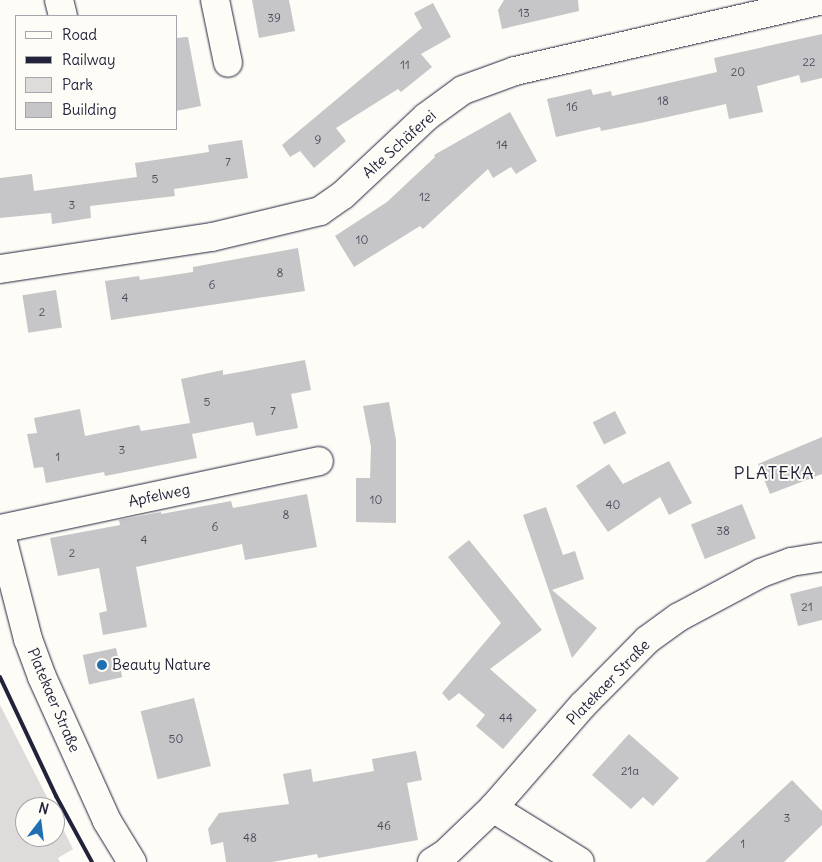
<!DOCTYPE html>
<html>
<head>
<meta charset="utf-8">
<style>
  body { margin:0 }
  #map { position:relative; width:822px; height:862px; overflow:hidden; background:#fdfcf7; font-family:Delius,sans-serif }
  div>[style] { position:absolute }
  .green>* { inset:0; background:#dddcdb }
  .building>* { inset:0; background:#c6c6c8; transform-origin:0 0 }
  .roads { filter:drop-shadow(0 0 1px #22223b) drop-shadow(0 0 1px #22223b) }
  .minor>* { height:28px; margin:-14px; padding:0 14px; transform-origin:14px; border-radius:14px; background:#fdfcf7 }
  .rail>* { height:4px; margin:-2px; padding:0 2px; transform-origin:2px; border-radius:2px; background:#22223b }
  .dots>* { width:14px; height:14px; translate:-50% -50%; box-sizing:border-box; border:2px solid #fdfcf7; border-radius:50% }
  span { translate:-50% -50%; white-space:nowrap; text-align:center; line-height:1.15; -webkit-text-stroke:4px #fdfcf7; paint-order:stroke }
  .number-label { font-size:12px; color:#4b4b5e }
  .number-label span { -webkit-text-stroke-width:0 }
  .street-label { font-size:15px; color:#22223b }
  .poi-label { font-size:15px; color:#22223b }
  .left { translate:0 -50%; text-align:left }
  .quarter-label { font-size:18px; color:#22223b; letter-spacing:1px }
  .legend { position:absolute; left:15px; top:15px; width:162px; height:115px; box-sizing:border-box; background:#fdfcf7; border:1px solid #a5a5ac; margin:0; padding:6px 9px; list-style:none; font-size:15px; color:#22223b }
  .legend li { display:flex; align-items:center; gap:10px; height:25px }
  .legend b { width:25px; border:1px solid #a5a5ac }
  .north { position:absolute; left:15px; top:797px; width:50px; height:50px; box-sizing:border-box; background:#fdfcf7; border:1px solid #a5a5ac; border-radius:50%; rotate:15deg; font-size:14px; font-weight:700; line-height:20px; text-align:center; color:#22223b }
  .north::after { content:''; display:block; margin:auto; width:18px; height:22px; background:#1f6fb2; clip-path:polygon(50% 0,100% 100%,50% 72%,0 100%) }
</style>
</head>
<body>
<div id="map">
  <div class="green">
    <div style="clip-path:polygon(0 705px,52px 807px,25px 807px,25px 837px,55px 837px,55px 813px,73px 849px,58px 858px,60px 862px,0 862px)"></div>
  </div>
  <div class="building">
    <div style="clip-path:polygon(252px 0,289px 0,295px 31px,259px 38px)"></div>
    <div style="clip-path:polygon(504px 0,578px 0,579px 11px,502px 29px,498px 10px)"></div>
    <div style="clip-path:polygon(433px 3px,451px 37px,421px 54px,432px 67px,401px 92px,398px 89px,336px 128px,346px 141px,314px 168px,300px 151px,290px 157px,282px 145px,422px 28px,414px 13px)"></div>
    <div style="clip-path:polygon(822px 34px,822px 78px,801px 83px,799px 75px,757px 86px,763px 112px,729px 119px,726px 104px,645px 122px,601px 131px,600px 127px,556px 137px,547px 99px,591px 89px,593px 95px,611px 91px,612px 96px,717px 72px,714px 58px)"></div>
    <div style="clip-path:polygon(188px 37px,201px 106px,176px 111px,176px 38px)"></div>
    <div style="clip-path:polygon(510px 112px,537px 161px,516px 174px,511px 167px,493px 178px,488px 169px,423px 229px,420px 226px,354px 267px,335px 236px,387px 202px,435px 157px,434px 155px)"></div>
    <div style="clip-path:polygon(242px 140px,248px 178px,174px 189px,175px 196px,90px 206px,91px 218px,52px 224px,51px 213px,0 218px,0 178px,32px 174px,34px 191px,137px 177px,135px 163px,209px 152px,208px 145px)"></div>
    <div style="clip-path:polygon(298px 248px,305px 291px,111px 320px,105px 281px,139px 276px,140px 280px,193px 272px,193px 267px)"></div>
    <div style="left:56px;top:290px;width:38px;height:34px;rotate:81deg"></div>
    <div style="clip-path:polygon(305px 360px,311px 390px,291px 394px,298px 428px,256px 436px,253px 422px,192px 434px,197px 458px,105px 476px,104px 472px,46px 483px,43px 467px,34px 468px,27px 434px,37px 433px,34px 418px,80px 409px,85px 436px,139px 425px,141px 431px,190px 423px,192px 432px,181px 379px,223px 370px,223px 375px)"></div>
    <div style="clip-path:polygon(389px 402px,396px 440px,396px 523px,356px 522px,356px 478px,370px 478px,371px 447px,363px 406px)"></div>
    <div style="left:615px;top:411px;width:25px;height:25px;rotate:63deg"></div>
    <div style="clip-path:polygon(822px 437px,822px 474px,770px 494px,758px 464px)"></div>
    <div style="clip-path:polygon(669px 461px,692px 503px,669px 515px,660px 497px,608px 532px,576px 486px,609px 464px,623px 484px)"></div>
    <div style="clip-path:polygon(307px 494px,317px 547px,245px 560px,242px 544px,136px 567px,147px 627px,103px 635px,99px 613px,107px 611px,99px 568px,58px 576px,50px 538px,120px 525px,119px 520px,161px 512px,161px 514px,231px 501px,233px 508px)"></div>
    <div style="left:742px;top:504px;width:37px;height:55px;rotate:68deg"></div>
    <div style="clip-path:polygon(546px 507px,563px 555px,575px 551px,584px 579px,552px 590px,597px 628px,572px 658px,523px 515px)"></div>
    <div style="clip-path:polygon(469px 540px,542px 630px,490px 669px,537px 710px,503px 749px,476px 726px,485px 715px,459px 693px,449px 701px,442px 693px,501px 623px,448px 557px)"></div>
    <div style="clip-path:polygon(822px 586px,822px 620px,798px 626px,790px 594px)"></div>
    <div style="left:116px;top:648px;width:30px;height:34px;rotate:78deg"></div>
    <div style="left:194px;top:698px;width:70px;height:55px;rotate:76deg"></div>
    <div style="clip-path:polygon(629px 734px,679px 778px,653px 806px,643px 797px,631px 809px,592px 775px)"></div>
    <div style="clip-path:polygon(416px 751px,422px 780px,407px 783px,418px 840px,318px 858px,317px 854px,272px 862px,226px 862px,223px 842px,211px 845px,208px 829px,219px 813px,289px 804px,283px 774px,311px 769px,313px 782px,374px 771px,372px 759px)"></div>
    <div style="clip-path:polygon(792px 780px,822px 811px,822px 825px,784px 862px,705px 862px)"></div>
  </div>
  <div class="roads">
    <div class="minor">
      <div style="left:59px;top:0;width:16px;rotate:76deg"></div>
      <div style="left:215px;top:0;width:64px;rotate:78.3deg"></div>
      <div style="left:0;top:269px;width:214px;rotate:-8.6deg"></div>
      <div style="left:212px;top:237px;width:111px;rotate:-13.5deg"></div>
      <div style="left:320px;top:211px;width:28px;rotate:-35deg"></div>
      <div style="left:343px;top:195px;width:114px;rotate:-43.2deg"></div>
      <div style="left:426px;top:117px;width:46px;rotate:-36.1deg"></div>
      <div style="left:463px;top:90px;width:55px;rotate:-20.1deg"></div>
      <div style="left:515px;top:71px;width:315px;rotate:-13deg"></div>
      <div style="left:0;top:529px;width:326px;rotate:-12deg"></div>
      <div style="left:0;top:530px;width:113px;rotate:75.6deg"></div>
      <div style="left:28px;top:639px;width:40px;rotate:69.8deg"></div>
      <div style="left:42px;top:677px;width:158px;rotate:65.7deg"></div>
      <div style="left:107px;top:821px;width:48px;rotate:58.6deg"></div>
      <div style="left:493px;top:808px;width:102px;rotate:31.8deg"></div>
      <div style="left:432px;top:862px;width:15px;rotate:-32deg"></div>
      <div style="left:445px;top:854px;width:66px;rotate:-43.8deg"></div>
      <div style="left:493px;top:808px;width:137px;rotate:-48.9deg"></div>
      <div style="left:583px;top:705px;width:91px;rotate:-45.4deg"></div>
      <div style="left:647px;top:640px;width:39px;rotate:-36deg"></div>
      <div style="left:679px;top:617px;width:93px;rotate:-28.2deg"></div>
      <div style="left:761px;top:573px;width:32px;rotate:-20deg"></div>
      <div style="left:791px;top:562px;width:31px;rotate:-9deg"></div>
    </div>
  </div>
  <div class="rail">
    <div style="left:0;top:677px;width:132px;rotate:64.8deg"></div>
    <div style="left:56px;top:796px;width:75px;rotate:61.4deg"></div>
  </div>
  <div class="dots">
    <div style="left:102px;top:665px;background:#1f6fb2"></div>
  </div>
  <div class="number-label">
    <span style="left:524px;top:13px">13</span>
    <span style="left:274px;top:18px">39</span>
    <span style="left:809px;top:62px">22</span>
    <span style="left:405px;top:65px">11</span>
    <span style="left:738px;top:72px">20</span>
    <span style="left:663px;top:101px">18</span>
    <span style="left:572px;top:107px">16</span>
    <span style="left:318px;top:140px">9</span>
    <span style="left:502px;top:145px">14</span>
    <span style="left:228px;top:162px">7</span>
    <span style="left:155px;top:179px">5</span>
    <span style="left:425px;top:197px">12</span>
    <span style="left:72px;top:205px">3</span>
    <span style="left:362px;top:240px">10</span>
    <span style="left:280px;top:273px">8</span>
    <span style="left:212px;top:285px">6</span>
    <span style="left:125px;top:298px">4</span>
    <span style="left:42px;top:312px">2</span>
    <span style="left:207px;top:402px">5</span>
    <span style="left:273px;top:411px">7</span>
    <span style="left:122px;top:450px">3</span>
    <span style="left:58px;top:457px">1</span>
    <span style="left:376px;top:500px">10</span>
    <span style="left:613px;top:505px">40</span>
    <span style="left:286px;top:515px">8</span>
    <span style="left:215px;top:527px">6</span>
    <span style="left:723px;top:531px">38</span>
    <span style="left:144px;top:540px">4</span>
    <span style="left:72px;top:553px">2</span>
    <span style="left:807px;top:607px">21</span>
    <span style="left:506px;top:718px">44</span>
    <span style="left:176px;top:739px">50</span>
    <span style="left:630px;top:771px">21a</span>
    <span style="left:787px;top:818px">3</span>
    <span style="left:384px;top:826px">46</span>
    <span style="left:250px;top:838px">48</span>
    <span style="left:743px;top:844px">1</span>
  </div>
  <div class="street-label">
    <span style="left:399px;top:144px;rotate:-42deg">Alte Schäferei</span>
    <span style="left:159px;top:495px;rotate:-12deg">Apfelweg</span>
    <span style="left:608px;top:682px;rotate:-46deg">Platekaer Straße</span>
    <span style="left:54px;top:700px;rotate:67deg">Platekaer Straße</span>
  </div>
  <div class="poi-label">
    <span class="left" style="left:112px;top:665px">Beauty Nature</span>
  </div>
  <div class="quarter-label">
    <span style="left:774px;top:473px">PLATEKA</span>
  </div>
  <ul class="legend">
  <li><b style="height:6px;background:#fdfcf7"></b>Road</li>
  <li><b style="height:6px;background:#22223b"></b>Railway</li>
  <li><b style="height:14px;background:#dddcdb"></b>Park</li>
  <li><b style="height:14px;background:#c6c6c8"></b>Building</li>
  </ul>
  <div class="north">N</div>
</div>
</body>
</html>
